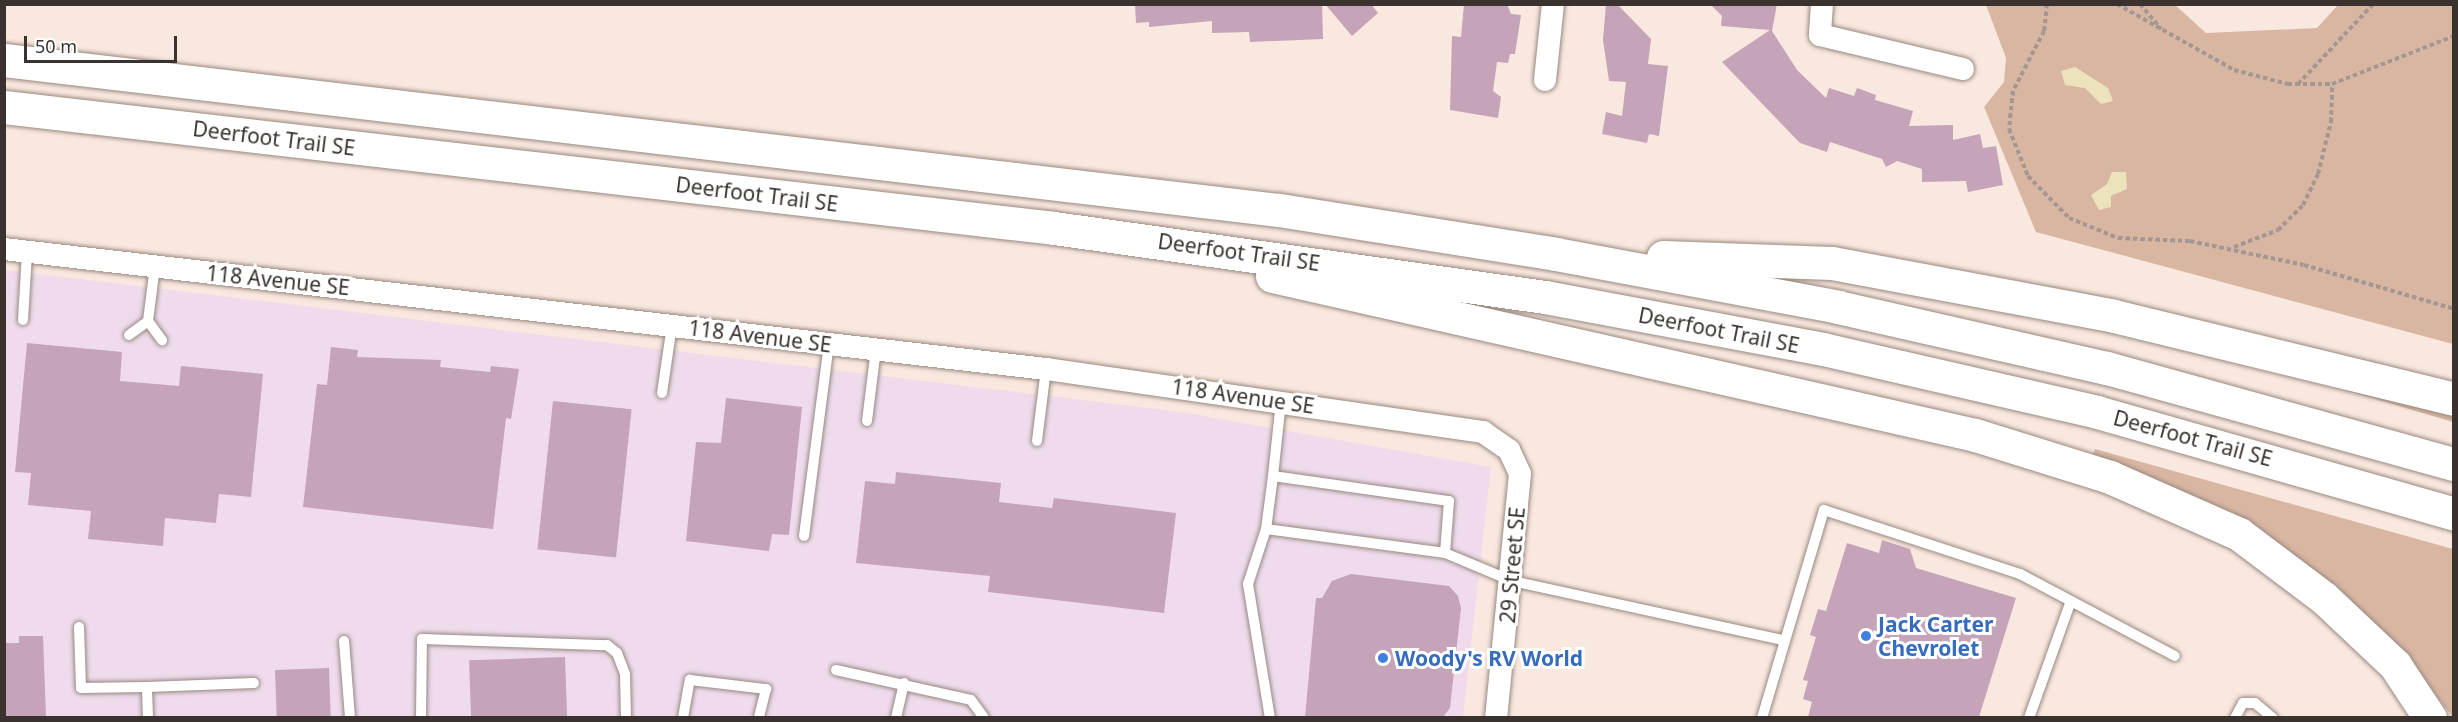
<!DOCTYPE html>
<html>
<head>
<meta charset="utf-8">
<style>
  body { margin:0 }
  #map { position:relative; width:2458px; height:722px; overflow:hidden; background:#f9e8df; font-family:"Noto Sans",sans-serif }
  div>[style] { position:absolute }
  .industrial>* { inset:0; background:#efdbec }
  .green>* { inset:0; background:#d9b6a2 }
  .sand>* { inset:0; background:#ece3bd }
  .building>* { inset:0; background:#c5a3b8; transform-origin:0 0 }
  .path>* { height:4px; margin-top:-2px; transform-origin:0; background:repeating-linear-gradient(90deg,#a49791 0 4.5px,transparent 0 7.5px) }
  .roads { filter:drop-shadow(0 0 2px #988980) drop-shadow(0 0 2px #988980) }
  .service>* { height:10px; margin:-5px; padding:0 5px; transform-origin:5px; border-radius:5px; background:#fff }
  .minor>* { height:22px; margin:-11px; padding:0 11px; transform-origin:11px; border-radius:11px; background:#fff }
  .motorway>* { height:33px; margin:-16.5px; padding:0 16.5px; transform-origin:16.5px; border-radius:16.5px; background:#fff }
  .dots>* { width:16px; height:16px; translate:-50% -50%; box-sizing:border-box; border:3px solid #fff; border-radius:50% }
  span { translate:-50% -50%; white-space:nowrap; text-align:center; line-height:1.15; -webkit-text-stroke:6px #fff; paint-order:stroke }
  .street-label { font-size:21px; color:#39322f }
  .shop-label { font-size:21px; color:#366cbe; font-weight:700 }
  .left { translate:0 -50%; text-align:left }
  .frame { position:absolute; inset:0; border:6px solid #39322f; pointer-events:none }
  .scale { position:absolute; left:24px; top:36px; width:153px; height:27px; box-sizing:border-box; border:3px solid #39322f; border-top:0; padding-left:8px; font-size:18px; line-height:21px; white-space:nowrap; color:#39322f; -webkit-text-stroke:4px #fff; paint-order:stroke }
</style>
</head>
<body>
<div id="map">
  <div class="industrial">
    <div style="clip-path:polygon(5px 270px,1181px 412px,1491px 467px,1463px 717px,5px 718px)"></div>
  </div>
  <div class="green">
    <div style="clip-path:polygon(1986px 5px,2175px 5px,2206px 33px,2317px 28px,2338px 5px,2453px 5px,2453px 344px,2036px 232px,1984px 107px,2004px 82px,2006px 58px)"></div>
    <div style="clip-path:polygon(2341px 380px,2453px 410px,2453px 422px,2338px 388px)"></div>
    <div style="clip-path:polygon(2095px 449px,2453px 549px,2453px 717px,2414px 668px,2092px 457px)"></div>
  </div>
  <div class="sand">
    <div style="clip-path:polygon(2075px 67px,2108px 88px,2113px 101px,2101px 104px,2085px 88px,2065px 85px,2061px 71px)"></div>
    <div style="clip-path:polygon(2112px 172px,2126px 172px,2127px 189px,2111px 196px,2111px 207px,2099px 210px,2091px 195px,2107px 184px)"></div>
  </div>
  <div class="building">
    <div style="clip-path:polygon(1135px 4px,1322px 4px,1323px 39px,1250px 42px,1249px 32px,1212px 33px,1212px 21px,1149px 27px,1149px 22px,1136px 23px)"></div>
    <div style="clip-path:polygon(1325px 4px,1371px 4px,1378px 13px,1352px 36px)"></div>
    <div style="clip-path:polygon(1464px 4px,1507px 4px,1511px 14px,1521px 15px,1515px 54px,1510px 54px,1508px 63px,1497px 62px,1493px 91px,1501px 97px,1498px 118px,1450px 110px,1452px 36px,1461px 37px)"></div>
    <div style="clip-path:polygon(1606px 4px,1617px 4px,1651px 39px,1648px 64px,1668px 66px,1659px 136px,1649px 134px,1647px 143px,1602px 134px,1606px 112px,1622px 116px,1626px 82px,1609px 81px,1603px 40px)"></div>
    <div style="clip-path:polygon(1710px 4px,1777px 4px,1772px 31px,1797px 70px,1826px 98px,1829px 88px,1854px 96px,1857px 88px,1876px 95px,1875px 100px,1913px 111px,1909px 126px,1953px 125px,1953px 140px,1980px 134px,1983px 148px,1996px 146px,2003px 185px,1968px 192px,1966px 181px,1922px 182px,1922px 169px,1897px 161px,1886px 167px,1882px 159px,1830px 142px,1827px 152px,1800px 143px,1722px 62px,1770px 30px,1721px 26px,1722px 16px)"></div>
    <div style="clip-path:polygon(27px 343px,122px 352px,120px 381px,179px 386px,181px 366px,263px 374px,251px 497px,219px 494px,216px 523px,165px 518px,163px 546px,88px 539px,91px 511px,28px 505px,31px 473px,15px 472px)"></div>
    <div style="clip-path:polygon(331px 347px,358px 350px,357px 357px,441px 360px,440px 367px,490px 372px,491px 366px,519px 369px,511px 419px,506px 418px,493px 529px,303px 507px,317px 384px,327px 385px)"></div>
    <div style="clip-path:polygon(726px 398px,802px 407px,789px 535px,772px 534px,769px 551px,686px 541px,696px 442px,721px 443px)"></div>
    <div style="left:553px;top:401px;width:79px;height:149px;rotate:6deg"></div>
    <div style="clip-path:polygon(896px 472px,1001px 483px,999px 502px,1052px 508px,1054px 498px,1176px 513px,1164px 613px,988px 592px,990px 576px,856px 563px,865px 481px,895px 484px)"></div>
    <div style="clip-path:polygon(1882px 540px,1910px 549px,1916px 568px,2016px 598px,1979px 717px,1808px 717px,1812px 702px,1803px 699px,1808px 681px,1803px 680px,1816px 637px,1810px 635px,1818px 609px,1826px 611px,1847px 543px,1879px 553px)"></div>
    <div style="clip-path:polygon(1351px 574px,1449px 586px,1458px 596px,1461px 608px,1450px 708px,1443px 717px,1305px 717px,1316px 598px,1322px 598px,1332px 581px)"></div>
    <div style="clip-path:polygon(19px 636px,43px 636px,46px 717px,4px 717px,4px 643px,19px 643px)"></div>
    <div style="left:565px;top:657px;width:60px;height:96px;rotate:88deg"></div>
    <div style="left:329px;top:668px;width:49px;height:54px;rotate:88deg"></div>
  </div>
  <div class="path">
    <div style="left:2047px;top:4px;width:27px;rotate:96deg"></div>
    <div style="left:2044px;top:31px;width:68px;rotate:117.3deg"></div>
    <div style="left:2013px;top:91px;width:38px;rotate:96deg"></div>
    <div style="left:2009px;top:129px;width:51px;rotate:68deg"></div>
    <div style="left:2028px;top:176px;width:59px;rotate:45.7deg"></div>
    <div style="left:2069px;top:218px;width:53px;rotate:22.2deg"></div>
    <div style="left:2118px;top:238px;width:72px;rotate:2.4deg"></div>
    <div style="left:2190px;top:241px;width:116px;rotate:11.9deg"></div>
    <div style="left:2304px;top:265px;width:156px;rotate:16.3deg"></div>
    <div style="left:2117px;top:4px;width:134px;rotate:29.4deg"></div>
    <div style="left:2234px;top:70px;width:56px;rotate:14.5deg"></div>
    <div style="left:2288px;top:84px;width:44px"></div>
    <div style="left:2332px;top:84px;width:131px;rotate:-21.5deg"></div>
    <div style="left:2140px;top:4px;width:33px;rotate:50deg"></div>
    <div style="left:2298px;top:84px;width:110px;rotate:-46.8deg"></div>
    <div style="left:2234px;top:247px;width:47px;rotate:-21.1deg"></div>
    <div style="left:2278px;top:230px;width:35px;rotate:-45deg"></div>
    <div style="left:2303px;top:205px;width:34px;rotate:-64deg"></div>
    <div style="left:2318px;top:174px;width:54px;rotate:-76deg"></div>
    <div style="left:2331px;top:122px;width:38px;rotate:-88deg"></div>
  </div>
  <div class="roads">
    <div class="service">
      <div style="left:23px;top:320px;width:68px;rotate:-86.6deg"></div>
      <div style="left:148px;top:321px;width:24px;rotate:54deg"></div>
      <div style="left:129px;top:335px;width:24px;rotate:-36deg"></div>
      <div style="left:148px;top:321px;width:55px;rotate:-82.7deg"></div>
      <div style="left:662px;top:393px;width:69px;rotate:-81.6deg"></div>
      <div style="left:1281px;top:401px;width:75px;rotate:96.1deg"></div>
      <div style="left:1273px;top:476px;width:178px;rotate:8.1deg"></div>
      <div style="left:1449px;top:501px;width:52px;rotate:94.4deg"></div>
      <div style="left:1445px;top:553px;width:73px;rotate:22.7deg"></div>
      <div style="left:1512px;top:581px;width:276px;rotate:12.3deg"></div>
      <div style="left:867px;top:421px;width:73px;rotate:-82.9deg"></div>
      <div style="left:1037px;top:441px;width:73px;rotate:-82.9deg"></div>
      <div style="left:1273px;top:476px;width:53px;rotate:97.5deg"></div>
      <div style="left:1266px;top:529px;width:181px;rotate:7.6deg"></div>
      <div style="left:1266px;top:529px;width:58px;rotate:108.1deg"></div>
      <div style="left:1248px;top:584px;width:136px;rotate:80.7deg"></div>
      <div style="left:804px;top:536px;width:194px;rotate:-82.6deg"></div>
      <div style="left:79px;top:627px;width:61px;rotate:88.1deg"></div>
      <div style="left:81px;top:688px;width:66px;rotate:-0.9deg"></div>
      <div style="left:344px;top:641px;width:77px;rotate:85.5deg"></div>
      <div style="left:836px;top:670px;width:138px;rotate:12.5deg"></div>
      <div style="left:971px;top:700px;width:22px;rotate:54deg"></div>
      <div style="left:148px;top:718px;width:31px;rotate:-92deg"></div>
      <div style="left:147px;top:687px;width:107px;rotate:-2.1deg"></div>
      <div style="left:421px;top:718px;width:79px;rotate:-89.3deg"></div>
      <div style="left:422px;top:639px;width:185px;rotate:1.9deg"></div>
      <div style="left:607px;top:645px;width:13px;rotate:39deg"></div>
      <div style="left:617px;top:653px;width:22px;rotate:69deg"></div>
      <div style="left:625px;top:674px;width:44px;rotate:88.7deg"></div>
      <div style="left:683px;top:718px;width:39px;rotate:-80deg"></div>
      <div style="left:690px;top:680px;width:77px;rotate:6.8deg"></div>
      <div style="left:766px;top:689px;width:30px;rotate:104deg"></div>
      <div style="left:896px;top:718px;width:36px;rotate:-77deg"></div>
      <div style="left:1762px;top:718px;width:217px;rotate:-73.4deg"></div>
      <div style="left:1824px;top:510px;width:206px;rotate:18.1deg"></div>
      <div style="left:2020px;top:574px;width:175px;rotate:27.9deg"></div>
      <div style="left:2029px;top:718px;width:124px;rotate:-70.3deg"></div>
      <div style="left:2235px;top:718px;width:17px;rotate:-62deg"></div>
      <div style="left:2243px;top:703px;width:12px"></div>
      <div style="left:2255px;top:703px;width:23px;rotate:40deg"></div>
    </div>
    <div class="minor">
      <div style="left:1822px;top:4px;width:31px;rotate:94deg"></div>
      <div style="left:1820px;top:35px;width:147px;rotate:13.4deg"></div>
      <div style="left:1545px;top:80px;width:76px;rotate:-84deg"></div>
      <div style="left:4px;top:249px;width:1049px;rotate:6.57deg"></div>
      <div style="left:1046px;top:369px;width:442px;rotate:8.2deg"></div>
      <div style="left:1483px;top:432px;width:32px;rotate:35deg"></div>
      <div style="left:1509px;top:450px;width:26px;rotate:65deg"></div>
      <div style="left:1520px;top:474px;width:245px;rotate:95.6deg"></div>
    </div>
    <div class="motorway">
      <div style="left:4px;top:60px;width:1284px;rotate:6.71deg"></div>
      <div style="left:1279px;top:210px;width:280px;rotate:9deg"></div>
      <div style="left:1556px;top:254px;width:287px;rotate:10.6deg"></div>
      <div style="left:1838px;top:307px;width:276px;rotate:12.8deg"></div>
      <div style="left:2107px;top:368px;width:360px;rotate:15.5deg"></div>
      <div style="left:4px;top:107px;width:1057px;rotate:6.57deg"></div>
      <div style="left:1054px;top:228px;width:496px;rotate:8deg"></div>
      <div style="left:1545px;top:297px;width:283px;rotate:10.6deg"></div>
      <div style="left:1823px;top:349px;width:281px;rotate:12.9deg"></div>
      <div style="left:2097px;top:412px;width:371px;rotate:15.9deg"></div>
      <div style="left:1663px;top:257px;width:169px;rotate:2deg"></div>
      <div style="left:1832px;top:263px;width:287px;rotate:10.6deg"></div>
      <div style="left:2114px;top:316px;width:350px;rotate:13.7deg"></div>
      <div style="left:1272px;top:276px;width:721px;rotate:12.74deg"></div>
      <div style="left:1975px;top:435px;width:141px;rotate:17.3deg"></div>
      <div style="left:2110px;top:477px;width:141px;rotate:23.8deg"></div>
      <div style="left:2239px;top:534px;width:106px;rotate:37deg"></div>
      <div style="left:2324px;top:598px;width:98px;rotate:43.3deg"></div>
      <div style="left:2395px;top:665px;width:64px;rotate:56.6deg"></div>
    </div>
  </div>
  <div class="dots">
    <div style="left:1866px;top:636px;background:#3f7fe0"></div>
    <div style="left:1383px;top:658px;background:#3f7fe0"></div>
  </div>
  <div class="street-label">
    <span style="left:274px;top:138px;rotate:7deg">Deerfoot Trail SE</span>
    <span style="left:757px;top:194px;rotate:7deg">Deerfoot Trail SE</span>
    <span style="left:1239px;top:252px;rotate:8deg">Deerfoot Trail SE</span>
    <span style="left:278px;top:280px;rotate:6deg">118 Avenue SE</span>
    <span style="left:1719px;top:330px;rotate:11deg">Deerfoot Trail SE</span>
    <span style="left:760px;top:336px;rotate:7deg">118 Avenue SE</span>
    <span style="left:1243px;top:396px;rotate:8deg">118 Avenue SE</span>
    <span style="left:2193px;top:438px;rotate:15deg">Deerfoot Trail SE</span>
    <span style="left:1512px;top:565px;rotate:-85deg">29 Street SE</span>
  </div>
  <div class="shop-label">
    <span class="left" style="left:1878px;top:636px">Jack Carter<br>Chevrolet</span>
    <span class="left" style="left:1395px;top:658px">Woody's RV World</span>
  </div>
  <div class="frame"></div>
  <div class="scale">50 m</div>
</div>
</body>
</html>
